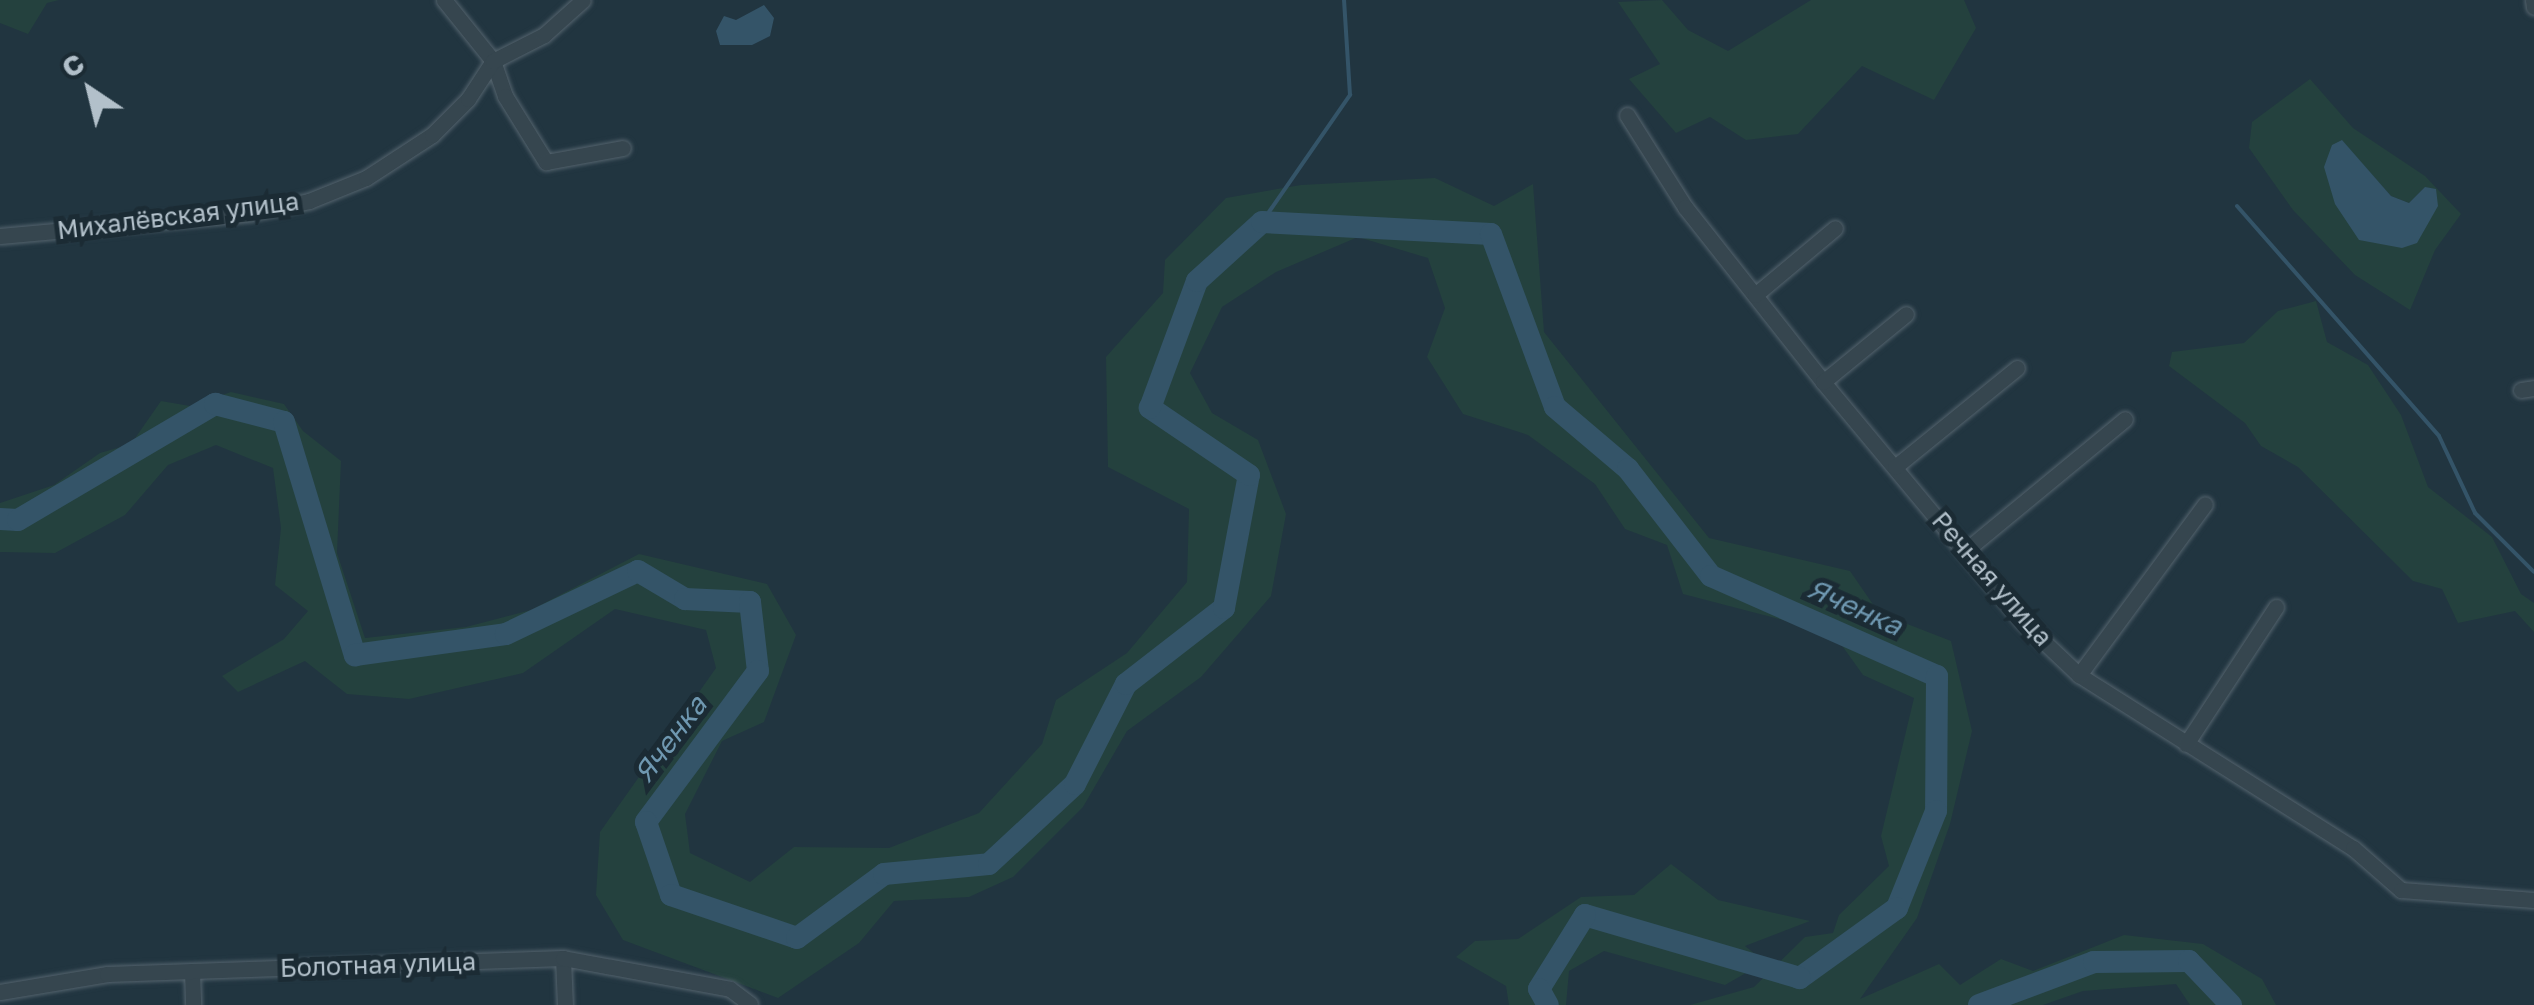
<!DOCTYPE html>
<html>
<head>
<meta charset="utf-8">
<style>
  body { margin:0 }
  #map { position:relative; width:2534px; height:1005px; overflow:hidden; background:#213540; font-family:"Golos Text",sans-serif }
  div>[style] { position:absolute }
  .green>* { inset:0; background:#24413e }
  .water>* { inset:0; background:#345468 }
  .stream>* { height:4px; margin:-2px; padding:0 2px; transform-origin:2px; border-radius:2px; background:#345468 }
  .river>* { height:22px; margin:-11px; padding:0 11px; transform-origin:11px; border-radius:11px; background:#345468 }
  .roads { filter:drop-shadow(0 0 2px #54636d) drop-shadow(0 0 2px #54636d) }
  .minor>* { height:15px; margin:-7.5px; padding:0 7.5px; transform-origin:7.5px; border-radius:7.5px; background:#36464f }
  span { translate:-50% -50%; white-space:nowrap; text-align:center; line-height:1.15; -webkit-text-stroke:10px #1b2b34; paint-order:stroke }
  .street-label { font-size:25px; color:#b2c0ca }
  .water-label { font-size:28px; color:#6f98b1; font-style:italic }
  .north { position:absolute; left:40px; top:40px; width:100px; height:100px; -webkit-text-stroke:8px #1b2b34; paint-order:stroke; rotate:325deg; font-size:28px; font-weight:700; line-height:40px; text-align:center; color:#b2c0ca }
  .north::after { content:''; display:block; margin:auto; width:35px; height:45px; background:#b2c0ca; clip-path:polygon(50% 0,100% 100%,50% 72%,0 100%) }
</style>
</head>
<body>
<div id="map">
  <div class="green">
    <div style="clip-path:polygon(0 0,59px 0,47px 3px,28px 34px,0 23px)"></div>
    <div style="clip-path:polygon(1662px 0,1688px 30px,1728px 51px,1811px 0,1964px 0,1976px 28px,1934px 100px,1862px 66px,1798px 134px,1746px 140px,1710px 117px,1676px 133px,1629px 79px,1660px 64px,1618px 2px)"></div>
    <div style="clip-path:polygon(evenodd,2310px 79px,2353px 128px,2425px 176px,2461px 214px,2435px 250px,2410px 310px,2355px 275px,2293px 210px,2249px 148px,2252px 122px,2310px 79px,2342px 141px,2391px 196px,2409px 203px,2425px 187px,2402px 248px,2342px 141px)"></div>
    <div style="clip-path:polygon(1435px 178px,1494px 206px,1533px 184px,1544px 332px,1709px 538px,1850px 571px,1879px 613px,1951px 641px,1972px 731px,1950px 824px,1917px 918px,1860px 999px,1939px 964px,1960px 985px,2001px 959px,2033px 971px,2124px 935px,2203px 944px,2262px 979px,2276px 1005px,2190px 1005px,2176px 984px,2083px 991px,2043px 1005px,1690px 1005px,1754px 987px,1805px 937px,1833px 933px,1839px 915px,1889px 866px,1881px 836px,1914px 698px,1863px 675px,1833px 633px,1683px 594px,1667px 545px,1625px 529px,1595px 484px,1528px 435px,1463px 414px,1427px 357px,1445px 308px,1428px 258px,1358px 237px,1276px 272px,1222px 307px,1190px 373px,1212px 413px,1258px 440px,1286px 514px,1271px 596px,1201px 677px,1127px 731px,1083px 807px,1013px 877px,969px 897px,894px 901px,859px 943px,778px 998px,623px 940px,596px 895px,600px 832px,716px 668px,706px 630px,615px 609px,523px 673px,409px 699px,347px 694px,305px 661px,238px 692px,222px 676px,284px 639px,308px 611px,275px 585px,281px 528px,273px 468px,216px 445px,168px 465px,125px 515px,55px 553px,0 552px,0 503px,54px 485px,100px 453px,131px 444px,161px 401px,190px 406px,231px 392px,284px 404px,303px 431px,341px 461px,337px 553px,365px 638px,466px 627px,531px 610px,639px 554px,767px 584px,796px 635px,764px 722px,722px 741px,685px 814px,690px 853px,750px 882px,794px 847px,889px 848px,979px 813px,1042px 744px,1056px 700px,1127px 653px,1187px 582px,1189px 509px,1108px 467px,1106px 357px,1163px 293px,1165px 260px,1226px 198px,1301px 185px)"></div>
    <div style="clip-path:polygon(2316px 301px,2327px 342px,2368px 365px,2401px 415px,2428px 487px,2492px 537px,2521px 594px,2534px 603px,2534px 632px,2515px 611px,2458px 623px,2442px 589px,2413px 581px,2298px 467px,2261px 446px,2245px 423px,2169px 366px,2172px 352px,2244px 343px,2278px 311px)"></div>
    <div style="clip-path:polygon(1671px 864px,1718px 900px,1810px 921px,1745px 946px,1765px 962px,1725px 985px,1604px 951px,1569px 971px,1566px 1005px,1509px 1005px,1506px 986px,1456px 957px,1475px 941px,1518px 939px,1581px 897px,1634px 895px)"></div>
  </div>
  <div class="water">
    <div style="clip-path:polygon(764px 5px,774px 18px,770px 36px,752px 45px,720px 45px,716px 31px,724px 16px,736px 20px)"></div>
    <div style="clip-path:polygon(2342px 140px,2391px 196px,2409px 203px,2425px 187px,2436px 189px,2438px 206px,2417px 243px,2402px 248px,2359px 240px,2335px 204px,2324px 167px,2332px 145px)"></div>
  </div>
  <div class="stream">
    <div style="left:2237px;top:206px;width:306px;rotate:48.7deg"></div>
    <div style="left:2439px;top:436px;width:85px;rotate:64.9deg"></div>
    <div style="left:2475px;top:513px;width:83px;rotate:45deg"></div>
    <div style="left:1262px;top:222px;width:155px;rotate:-55.3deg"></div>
    <div style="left:1350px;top:95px;width:95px;rotate:-93.6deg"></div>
  </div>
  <div class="river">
    <div style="left:0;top:519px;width:18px;rotate:3deg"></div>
    <div style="left:18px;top:520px;width:229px;rotate:-30.5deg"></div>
    <div style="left:215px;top:404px;width:71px;rotate:14.6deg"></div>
    <div style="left:284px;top:422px;width:244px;rotate:73.1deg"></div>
    <div style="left:355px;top:655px;width:152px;rotate:-7.9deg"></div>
    <div style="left:506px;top:634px;width:146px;rotate:-25.5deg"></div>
    <div style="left:638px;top:571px;width:55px;rotate:30.8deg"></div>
    <div style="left:685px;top:599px;width:65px;rotate:2.6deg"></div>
    <div style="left:750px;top:602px;width:69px;rotate:83.4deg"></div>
    <div style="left:758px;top:671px;width:188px;rotate:126.6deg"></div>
    <div style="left:646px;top:822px;width:77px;rotate:71.1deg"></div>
    <div style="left:671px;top:895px;width:133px;rotate:18.8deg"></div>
    <div style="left:797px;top:938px;width:108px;rotate:-36.3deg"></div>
    <div style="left:884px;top:874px;width:105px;rotate:-5.4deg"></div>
    <div style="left:989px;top:864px;width:117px;rotate:-42.9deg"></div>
    <div style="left:1075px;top:784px;width:112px;rotate:-63deg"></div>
    <div style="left:1126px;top:684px;width:124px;rotate:-37.8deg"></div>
    <div style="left:1224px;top:608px;width:135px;rotate:-79.4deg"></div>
    <div style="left:1249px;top:475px;width:120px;rotate:-145.9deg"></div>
    <div style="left:1150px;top:408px;width:135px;rotate:-69.7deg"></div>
    <div style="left:1197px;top:281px;width:88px;rotate:-42.2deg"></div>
    <div style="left:1262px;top:222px;width:229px;rotate:3deg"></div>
    <div style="left:1491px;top:234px;width:184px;rotate:69.7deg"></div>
    <div style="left:1555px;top:407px;width:96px;rotate:40.3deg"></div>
    <div style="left:1628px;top:469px;width:135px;rotate:52.2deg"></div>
    <div style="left:1711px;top:576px;width:247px;rotate:23.9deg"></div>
    <div style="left:1937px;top:676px;width:135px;rotate:90.4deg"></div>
    <div style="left:1936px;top:811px;width:105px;rotate:111.9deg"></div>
    <div style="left:1897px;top:908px;width:120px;rotate:144.2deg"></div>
    <div style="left:1800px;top:978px;width:224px;rotate:-163.7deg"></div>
    <div style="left:1585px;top:915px;width:87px;rotate:121.9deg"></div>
    <div style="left:1539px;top:989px;width:18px;rotate:61deg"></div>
    <div style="left:1979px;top:1005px;width:123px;rotate:-20.5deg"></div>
    <div style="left:2094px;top:962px;width:95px;rotate:-0.6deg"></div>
    <div style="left:2189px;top:961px;width:61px;rotate:46.3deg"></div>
  </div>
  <div class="roads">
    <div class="minor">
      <div style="left:444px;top:0;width:78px;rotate:51.2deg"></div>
      <div style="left:493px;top:61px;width:37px;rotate:71deg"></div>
      <div style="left:505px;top:96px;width:78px;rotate:58.2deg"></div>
      <div style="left:546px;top:162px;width:78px;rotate:-10.3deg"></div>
      <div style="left:2533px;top:0;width:7px;rotate:82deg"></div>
      <div style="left:1627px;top:115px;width:109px;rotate:57.8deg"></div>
      <div style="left:1685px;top:207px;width:223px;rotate:51.7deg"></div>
      <div style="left:1823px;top:382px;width:311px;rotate:50.2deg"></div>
      <div style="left:2022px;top:621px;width:79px;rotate:43.5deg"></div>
      <div style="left:2079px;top:675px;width:324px;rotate:32.3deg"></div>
      <div style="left:2353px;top:848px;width:64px;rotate:41.2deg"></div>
      <div style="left:2401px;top:890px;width:133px;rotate:4.3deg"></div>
      <div style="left:0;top:236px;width:252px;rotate:-5.2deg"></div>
      <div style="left:251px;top:213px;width:59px;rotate:-11.7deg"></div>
      <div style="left:309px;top:201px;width:61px;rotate:-22deg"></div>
      <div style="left:366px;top:178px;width:79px;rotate:-33.1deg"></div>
      <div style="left:432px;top:135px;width:51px;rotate:-45deg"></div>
      <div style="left:468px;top:99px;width:45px;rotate:-56.7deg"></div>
      <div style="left:493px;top:61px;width:57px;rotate:-27deg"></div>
      <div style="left:544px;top:35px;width:52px;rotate:-41.9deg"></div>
      <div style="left:1755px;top:295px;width:104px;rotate:-39.9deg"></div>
      <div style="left:1823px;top:382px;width:107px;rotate:-39.3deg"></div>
      <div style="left:2521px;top:390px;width:13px;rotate:-9deg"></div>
      <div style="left:1895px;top:467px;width:157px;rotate:-39.1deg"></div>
      <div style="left:1965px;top:551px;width:207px;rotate:-39.5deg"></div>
      <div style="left:2079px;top:675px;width:212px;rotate:-53.6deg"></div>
      <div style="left:2186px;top:744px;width:164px;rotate:-56.7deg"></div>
      <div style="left:563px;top:958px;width:47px;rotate:87.6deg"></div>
      <div style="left:192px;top:971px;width:34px;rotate:88deg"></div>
      <div style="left:0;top:992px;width:109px;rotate:-9.5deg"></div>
      <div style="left:107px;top:974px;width:456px;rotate:-2deg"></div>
      <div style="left:563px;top:958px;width:170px;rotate:10.5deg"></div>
      <div style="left:730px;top:989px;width:25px;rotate:37deg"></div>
    </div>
  </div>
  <div class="street-label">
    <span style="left:178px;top:216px;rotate:-7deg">Михалёвская улица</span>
    <span style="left:1992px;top:579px;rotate:49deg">Речная улица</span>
    <span style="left:378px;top:965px;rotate:-2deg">Болотная улица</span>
  </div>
  <div class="water-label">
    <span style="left:1855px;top:607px;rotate:24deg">Яченка</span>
    <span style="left:670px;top:739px;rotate:-53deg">Яченка</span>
  </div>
  <div class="north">С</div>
</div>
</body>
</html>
